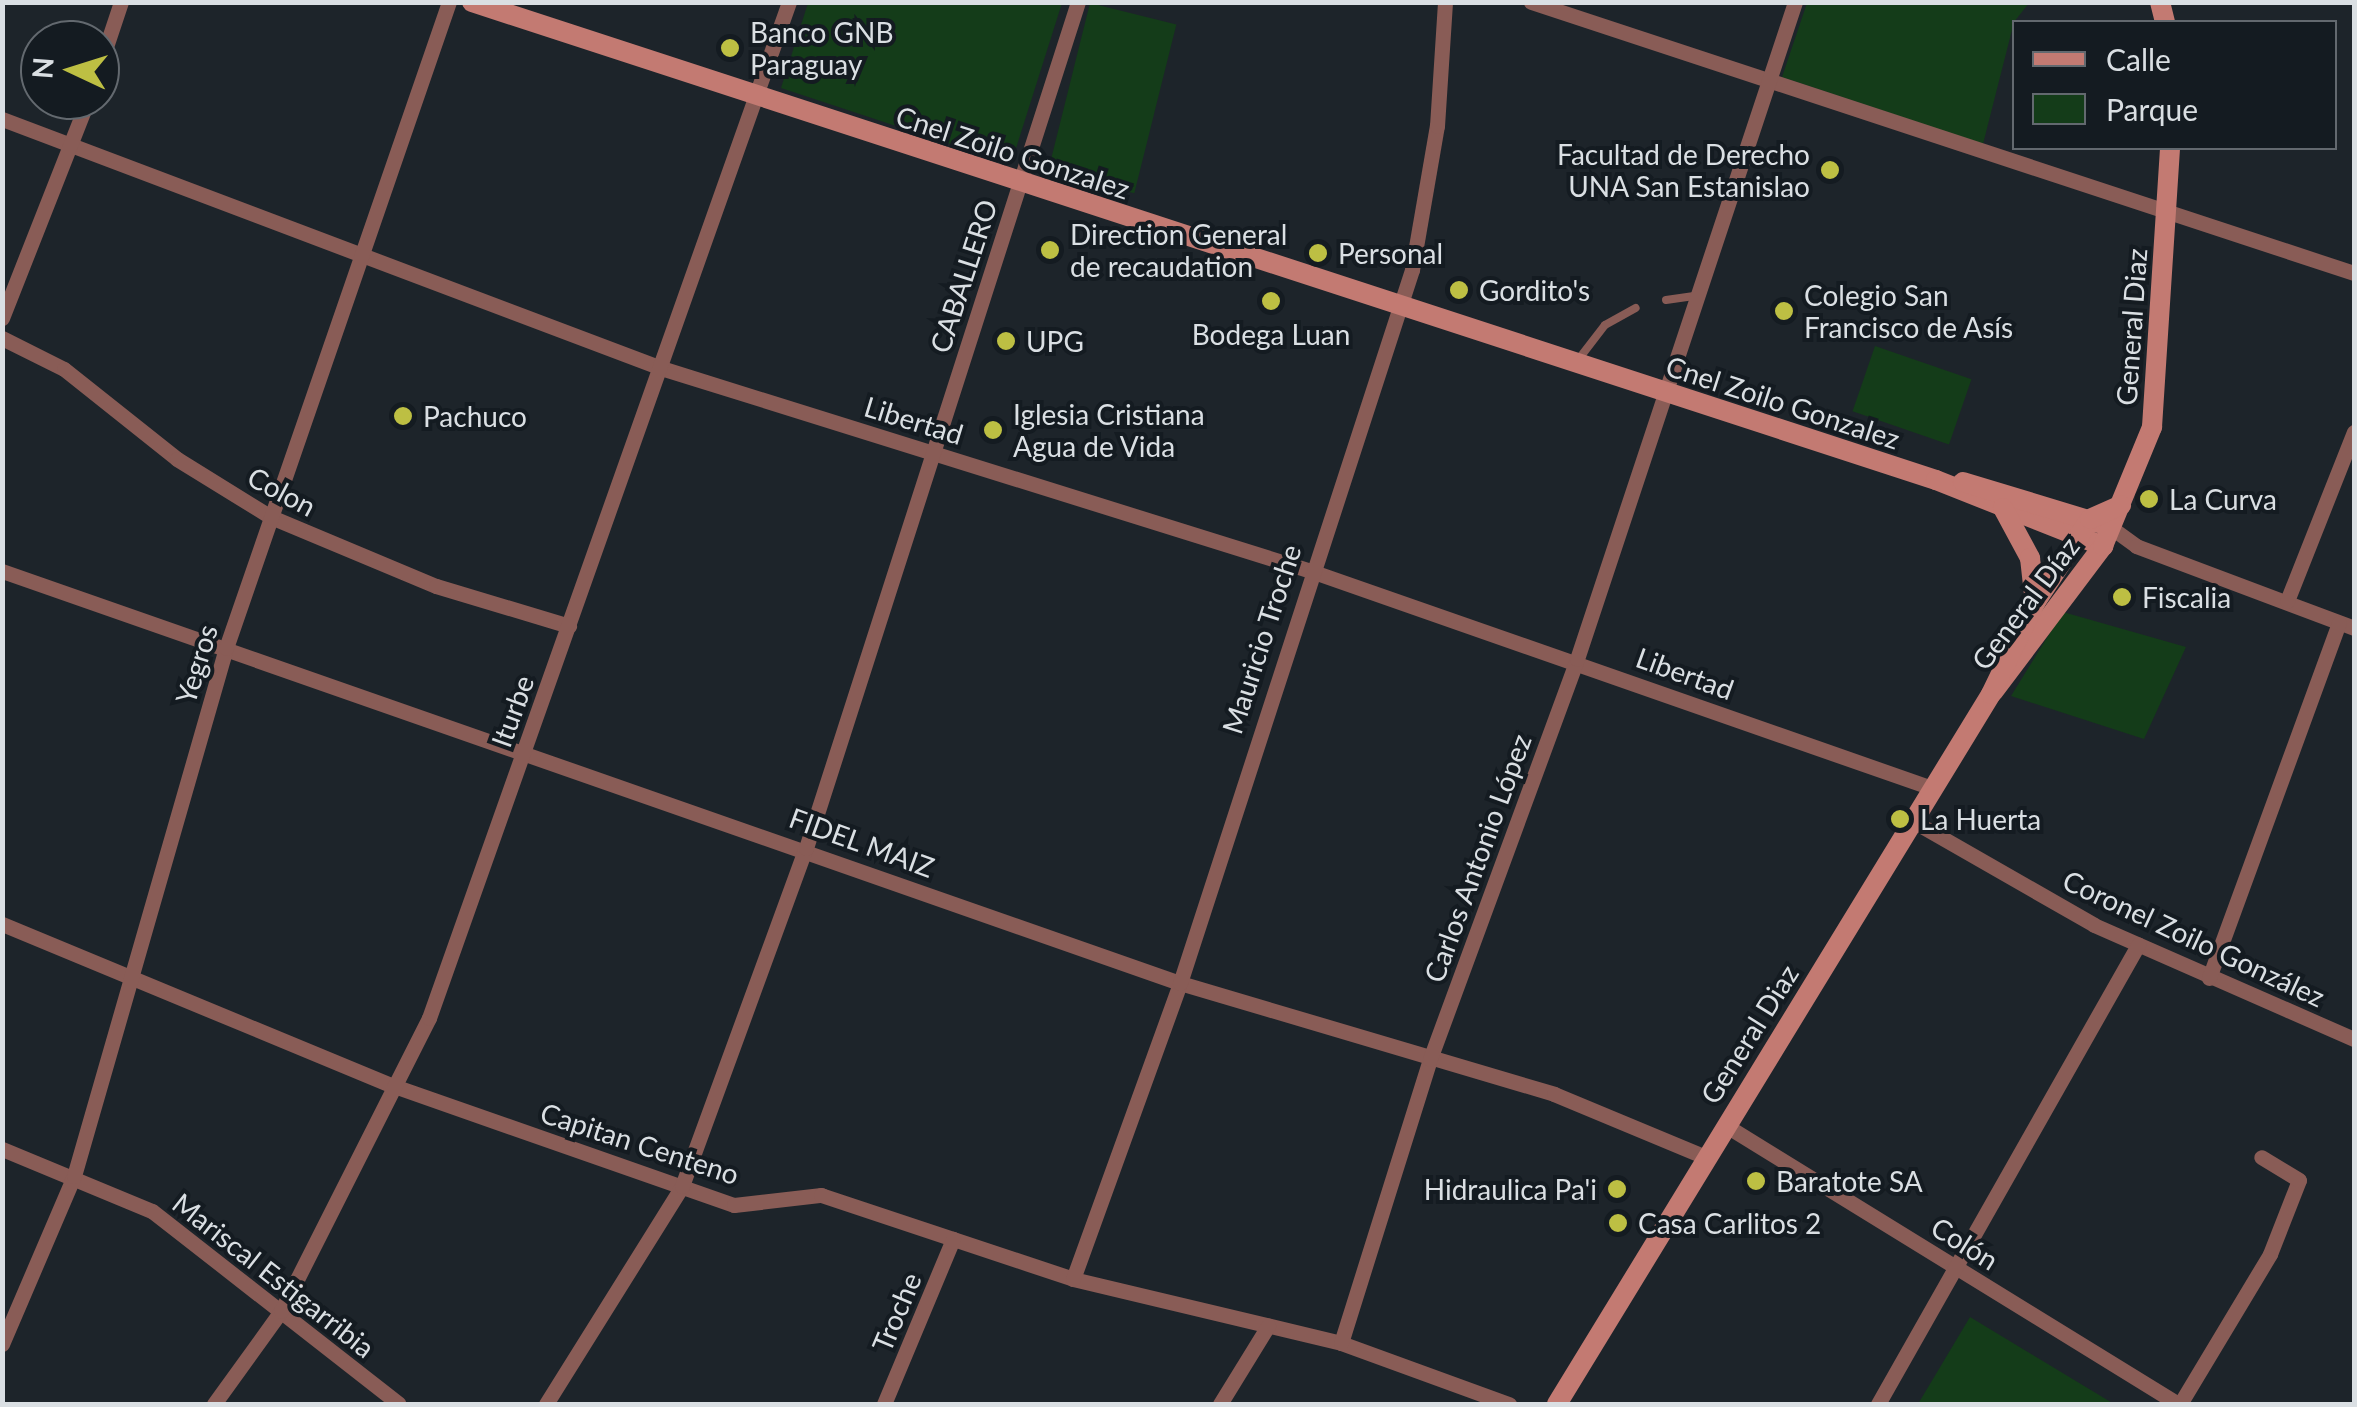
<!DOCTYPE html>
<html>
<head>
<meta charset="utf-8">
<style>
  body { margin:0 }
  #map { position:relative; width:2357px; height:1407px; overflow:hidden; background:#1d242a; font-family:Lato,sans-serif }
  div>[style] { position:absolute }
  .green>* { inset:0; background:#143c19; transform-origin:0 0 }
  .lane>* { height:8px; margin:-4px; padding:0 4px; transform-origin:4px; border-radius:4px; background:#895c56 }
  .street>* { height:15px; margin:-7.5px; padding:0 7.5px; transform-origin:7.5px; border-radius:7.5px; background:#895c56 }
  .secondary>* { height:20px; margin:-10px; padding:0 10px; transform-origin:10px; border-radius:10px; background:#c37a72 }
  .dots>* { width:28px; height:28px; translate:-50% -50%; box-sizing:border-box; border:5px solid #141b21; border-radius:50% }
  span { translate:-50% -50%; white-space:nowrap; text-align:center; line-height:1.15; -webkit-text-stroke:8px #141b21; paint-order:stroke }
  .poi-label { font-size:28px; color:#dadfe3 }
  .left { translate:0 -50%; text-align:left }
  .right { translate:-100% -50%; text-align:right }
  .street-label { font-size:28px; color:#dadfe3 }
  .frame { position:absolute; inset:0; border:5px solid #dadfe3; pointer-events:none }
  .legend { position:absolute; left:2012px; top:20px; width:325px; height:130px; box-sizing:border-box; background:#141b21; border:2px solid #63696f; margin:0; padding:12px 18px; list-style:none; font-size:30px; color:#dadfe3 }
  .legend li { display:flex; align-items:center; gap:20px; height:50px }
  .legend b { width:50px; border:2px solid #63696f }
  .north { position:absolute; left:20px; top:20px; width:100px; height:100px; box-sizing:border-box; background:#141b21; border:2px solid #63696f; border-radius:50%; rotate:274deg; font-size:28px; font-weight:700; line-height:40px; text-align:center; color:#dadfe3 }
  .north::after { content:''; display:block; margin:auto; width:35px; height:45px; background:#bdbf43; clip-path:polygon(50% 0,100% 100%,50% 72%,0 100%) }
</style>
</head>
<body>
<div id="map">
  <div class="green">
    <div style="clip-path:polygon(808px 3px,1062px 3px,1011px 164px,781px 88px)"></div>
    <div style="left:1090px;top:3px;width:89px;height:174px;rotate:14deg"></div>
    <div style="clip-path:polygon(1807px 3px,2029px 3px,2014px 22px,1983px 144px,1782px 77px)"></div>
    <div style="left:1875px;top:346px;width:102px;height:69px;rotate:19deg"></div>
    <div style="clip-path:polygon(2063px 612px,2186px 647px,2144px 739px,2011px 696px)"></div>
    <div style="clip-path:polygon(1970px 1317px,2114px 1404px,1918px 1404px)"></div>
  </div>
  <div class="lane">
    <div style="left:1666px;top:300px;width:30px;rotate:-8deg"></div>
    <div style="left:1578px;top:360px;width:44px;rotate:-52.4deg"></div>
    <div style="left:1605px;top:325px;width:35px;rotate:-29deg"></div>
  </div>
  <div class="street">
    <div style="left:1531px;top:2px;width:866px;rotate:18.23deg"></div>
    <div style="left:100px;top:65px;width:66px;rotate:-71.6deg"></div>
    <div style="left:2px;top:119px;width:704px;rotate:20.7deg"></div>
    <div style="left:661px;top:368px;width:678px;rotate:17.34deg"></div>
    <div style="left:1308px;top:570px;width:661px;rotate:19.26deg"></div>
    <div style="left:2px;top:318px;width:234px;rotate:-68.5deg"></div>
    <div style="left:2px;top:338px;width:69px;rotate:26.6deg"></div>
    <div style="left:64px;top:369px;width:144px;rotate:38.5deg"></div>
    <div style="left:177px;top:459px;width:110px;rotate:31.7deg"></div>
    <div style="left:271px;top:517px;width:179px;rotate:22.7deg"></div>
    <div style="left:436px;top:586px;width:139px;rotate:16.7deg"></div>
    <div style="left:2113px;top:529px;width:29px;rotate:36deg"></div>
    <div style="left:2136px;top:546px;width:233px;rotate:20.6deg"></div>
    <div style="left:2px;top:571px;width:1248px;rotate:19.28deg"></div>
    <div style="left:1180px;top:983px;width:390px;rotate:16.5deg"></div>
    <div style="left:1554px;top:1094px;width:164px;rotate:22.6deg"></div>
    <div style="left:2287px;top:601px;width:182px;rotate:-68.4deg"></div>
    <div style="left:1911px;top:820px;width:211px;rotate:29.8deg"></div>
    <div style="left:2094px;top:925px;width:284px;rotate:23.7deg"></div>
    <div style="left:2px;top:924px;width:424px;rotate:22.5deg"></div>
    <div style="left:394px;top:1086px;width:360px;rotate:19.3deg"></div>
    <div style="left:734px;top:1205px;width:88px;rotate:-6.6deg"></div>
    <div style="left:821px;top:1195px;width:266px;rotate:18.4deg"></div>
    <div style="left:1073px;top:1279px;width:276px;rotate:13.4deg"></div>
    <div style="left:1341px;top:1343px;width:179px;rotate:20deg"></div>
    <div style="left:2209px;top:978px;width:378px;rotate:-69.9deg"></div>
    <div style="left:1725px;top:1125px;width:532px;rotate:31.63deg"></div>
    <div style="left:2px;top:1149px;width:162px;rotate:22.5deg"></div>
    <div style="left:152px;top:1211px;width:313px;rotate:38deg"></div>
    <div style="left:1073px;top:1279px;width:315px;rotate:-70.1deg"></div>
    <div style="left:1180px;top:983px;width:750px;rotate:-71.98deg"></div>
    <div style="left:1412px;top:270px;width:146px;rotate:-80.2deg"></div>
    <div style="left:1437px;top:126px;width:124px;rotate:-86.3deg"></div>
    <div style="left:1341px;top:1343px;width:298px;rotate:-72.6deg"></div>
    <div style="left:1430px;top:1059px;width:426px;rotate:-69.8deg"></div>
    <div style="left:1577px;top:659px;width:692px;rotate:-71.64deg"></div>
    <div style="left:2px;top:1344px;width:183px;rotate:-66.8deg"></div>
    <div style="left:74px;top:1176px;width:549px;rotate:-73.94deg"></div>
    <div style="left:226px;top:648px;width:683px;rotate:-70.96deg"></div>
    <div style="left:214px;top:1404px;width:115px;rotate:-54.2deg"></div>
    <div style="left:281px;top:1311px;width:328px;rotate:-63.2deg"></div>
    <div style="left:429px;top:1018px;width:1078px;rotate:-70.49deg"></div>
    <div style="left:546px;top:1404px;width:257px;rotate:-58deg"></div>
    <div style="left:682px;top:1186px;width:360px;rotate:-69.9deg"></div>
    <div style="left:806px;top:848px;width:889px;rotate:-72.18deg"></div>
    <div style="left:884px;top:1404px;width:179px;rotate:-67.3deg"></div>
    <div style="left:1220px;top:1404px;width:92px;rotate:-58.4deg"></div>
    <div style="left:1878px;top:1404px;width:528px;rotate:-60.47deg"></div>
    <div style="left:2180px;top:1404px;width:175px;rotate:-59deg"></div>
    <div style="left:2270px;top:1254px;width:79px;rotate:-68.6deg"></div>
    <div style="left:2299px;top:1180px;width:44px;rotate:-148.8deg"></div>
  </div>
  <div class="secondary">
    <div style="left:472px;top:2px;width:1540px;rotate:18.08deg"></div>
    <div style="left:1936px;top:480px;width:180px;rotate:21.6deg"></div>
    <div style="left:2160px;top:2px;width:21px;rotate:76deg"></div>
    <div style="left:1963px;top:482px;width:141px;rotate:16.9deg"></div>
    <div style="left:2003px;top:508px;width:57px;rotate:61.6deg"></div>
    <div style="left:2030px;top:558px;width:45px;rotate:83.7deg"></div>
    <div style="left:1993px;top:692px;width:183px;rotate:-53deg"></div>
    <div style="left:2103px;top:546px;width:129px;rotate:-67.6deg"></div>
    <div style="left:2152px;top:427px;width:280px;rotate:-86.3deg"></div>
    <div style="left:1557px;top:1404px;width:832px;rotate:-58.56deg"></div>
    <div style="left:1991px;top:694px;width:101px;rotate:-64.2deg"></div>
    <div style="left:2035px;top:603px;width:100px;rotate:-56.8deg"></div>
    <div style="left:2090px;top:519px;width:34px;rotate:-24deg"></div>
  </div>
  <div class="dots">
    <div style="left:730px;top:48px;background:#bdbf43"></div>
    <div style="left:1830px;top:170px;background:#bdbf43"></div>
    <div style="left:1050px;top:250px;background:#bdbf43"></div>
    <div style="left:1318px;top:253px;background:#bdbf43"></div>
    <div style="left:1459px;top:290px;background:#bdbf43"></div>
    <div style="left:1271px;top:301px;background:#bdbf43"></div>
    <div style="left:1784px;top:311px;background:#bdbf43"></div>
    <div style="left:1006px;top:341px;background:#bdbf43"></div>
    <div style="left:403px;top:416px;background:#bdbf43"></div>
    <div style="left:993px;top:430px;background:#bdbf43"></div>
    <div style="left:2149px;top:499px;background:#bdbf43"></div>
    <div style="left:2122px;top:597px;background:#bdbf43"></div>
    <div style="left:1900px;top:819px;background:#bdbf43"></div>
    <div style="left:1756px;top:1181px;background:#bdbf43"></div>
    <div style="left:1617px;top:1189px;background:#bdbf43"></div>
    <div style="left:1618px;top:1223px;background:#bdbf43"></div>
  </div>
  <div class="poi-label">
    <span class="left" style="left:750px;top:48px">Banco GNB<br>Paraguay</span>
    <span class="right" style="left:1810px;top:170px">Facultad de Derecho<br>UNA San Estanislao</span>
    <span class="left" style="left:1070px;top:250px">Direction General<br>de recaudation</span>
    <span class="left" style="left:1338px;top:253px">Personal</span>
    <span class="left" style="left:1479px;top:290px">Gordito's</span>
    <span class="left" style="left:1804px;top:311px">Colegio San<br>Francisco de Asís</span>
    <span style="left:1271px;top:334px">Bodega Luan</span>
    <span class="left" style="left:1026px;top:341px">UPG</span>
    <span class="left" style="left:1013px;top:430px">Iglesia Cristiana<br>Agua de Vida</span>
    <span class="left" style="left:423px;top:416px">Pachuco</span>
    <span class="left" style="left:2169px;top:499px">La Curva</span>
    <span class="left" style="left:2142px;top:597px">Fiscalia</span>
    <span class="left" style="left:1920px;top:819px">La Huerta</span>
    <span class="left" style="left:1776px;top:1181px">Baratote SA</span>
    <span class="right" style="left:1597px;top:1189px">Hidraulica Pa'i</span>
    <span class="left" style="left:1638px;top:1223px">Casa Carlitos 2</span>
  </div>
  <div class="street-label">
    <span style="left:1013px;top:152px;rotate:18deg">Cnel Zoilo Gonzalez</span>
    <span style="left:963px;top:276px;rotate:-72deg">CABALLERO</span>
    <span style="left:2131px;top:327px;rotate:-86deg">General Diaz</span>
    <span style="left:1783px;top:402px;rotate:18deg">Cnel Zoilo Gonzalez</span>
    <span style="left:914px;top:420px;rotate:17deg">Libertad</span>
    <span style="left:282px;top:491px;rotate:28deg">Colon</span>
    <span style="left:2025px;top:603px;rotate:-53deg">General Díaz</span>
    <span style="left:1261px;top:639px;rotate:-72deg">Mauricio Troche</span>
    <span style="left:196px;top:664px;rotate:-73deg">Yegros</span>
    <span style="left:1685px;top:673px;rotate:20deg">Libertad</span>
    <span style="left:512px;top:711px;rotate:-70deg">Iturbe</span>
    <span style="left:862px;top:842px;rotate:20deg">FIDEL MAIZ</span>
    <span style="left:1477px;top:858px;rotate:-70deg">Carlos Antonio López</span>
    <span style="left:2194px;top:938px;rotate:25deg">Coronel Zoilo González</span>
    <span style="left:1749px;top:1034px;rotate:-58deg">General Diaz</span>
    <span style="left:640px;top:1143px;rotate:18deg">Capitan Centeno</span>
    <span style="left:1965px;top:1243px;rotate:32deg">Colón</span>
    <span style="left:274px;top:1275px;rotate:38deg">Mariscal Estigarribia</span>
    <span style="left:896px;top:1312px;rotate:-67deg">Troche</span>
  </div>
  <div class="frame"></div>
  <ul class="legend">
  <li><b style="height:12px;background:#c37a72"></b>Calle</li>
  <li><b style="height:28px;background:#143c19"></b>Parque</li>
  </ul>
  <div class="north">N</div>
</div>
</body>
</html>
